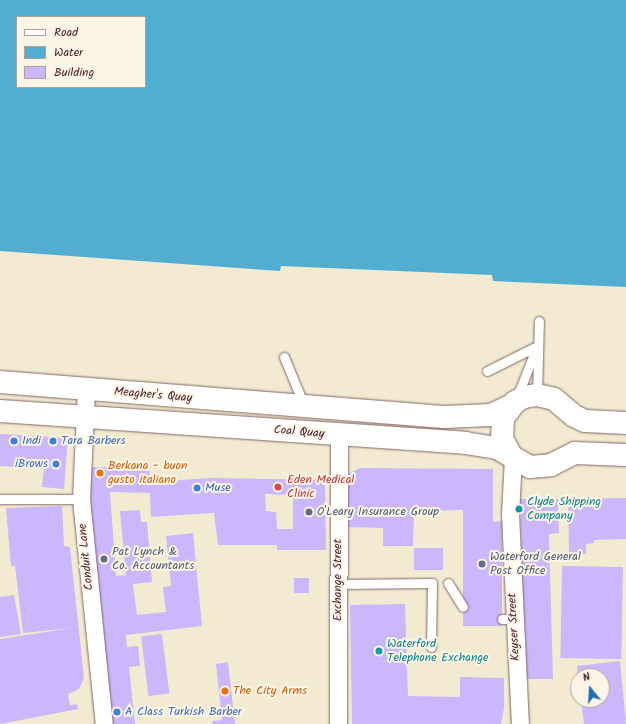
<!DOCTYPE html>
<html>
<head>
<meta charset="utf-8">
<style>
  body { margin:0 }
  #map { position:relative; width:626px; height:724px; overflow:hidden; background:#f2ebd1; font-family:Kalam,sans-serif }
  div>[style] { position:absolute }
  .water>* { inset:0; background:#52aed0 }
  .building>* { inset:0; background:#cab7fc; transform-origin:0 0 }
  .roads { filter:drop-shadow(0 0 1px #856665) drop-shadow(0 0 1px #856665) }
  .lane>* { height:9px; margin:-4.5px; padding:0 4.5px; transform-origin:4.5px; border-radius:4.5px; background:#fff }
  .street>* { height:17px; margin:-8.5px; padding:0 8.5px; transform-origin:8.5px; border-radius:8.5px; background:#fff }
  .secondary>* { height:22px; margin:-11px; padding:0 11px; transform-origin:11px; border-radius:11px; background:#fff }
  .dots>* { width:11px; height:11px; translate:-50% -50%; box-sizing:border-box; border:2px solid #fcf5e5; border-radius:50% }
  span { translate:-50% -50%; white-space:nowrap; text-align:center; line-height:1.15; -webkit-text-stroke:4px #fcf5e5; paint-order:stroke }
  .street-label { font-size:12px; color:#4a1f2b }
  .shop-label { font-size:12px; color:#366cbe }
  .left { translate:0 -50%; text-align:left }
  .right { translate:-100% -50%; text-align:right }
  .food-label { font-size:12px; color:#c56008 }
  .health-label { font-size:12px; color:#be3a42 }
  .culture-label { font-size:12px; color:#0d838f }
  .service-label { font-size:12px; color:#4e5e75 }
  .legend { position:absolute; left:16px; top:16px; width:130px; height:72px; box-sizing:border-box; background:#fcf5e5; border:1px solid #b59f9b; margin:0; padding:5px 7px; list-style:none; font-size:12px; color:#4a1f2b }
  .legend li { display:flex; align-items:center; gap:8px; height:20px }
  .legend b { width:20px; border:1px solid #b59f9b }
  .north { position:absolute; left:570px; top:668px; width:40px; height:40px; box-sizing:border-box; background:#fcf5e5; border:1px solid #b59f9b; border-radius:50%; rotate:342deg; font-size:11px; font-weight:700; line-height:16px; text-align:center; color:#4a1f2b }
  .north::after { content:''; display:block; margin:auto; width:14px; height:18px; background:#1f6fb2; clip-path:polygon(50% 0,100% 100%,50% 72%,0 100%) }
</style>
</head>
<body>
<div id="map">
  <div class="water">
    <div style="clip-path:polygon(evenodd,0 0,626px 0,626px 287px,493px 281px,492px 275px,281px 266px,280px 271px,0 251px,0 0,17px 17px,145px 17px,145px 87px,17px 87px,17px 17px)"></div>
  </div>
  <div class="building">
    <div style="clip-path:polygon(0 434px,68px 438px,64px 489px,42px 487px,44px 469px,0 466px)"></div>
    <div style="clip-path:polygon(evenodd,90px 467px,149px 468px,150px 482px,212px 478px,325px 480px,326px 550px,277px 550px,277px 545px,218px 545px,214px 513px,151px 517px,150px 493px,110px 492px,116px 576px,126px 575px,120px 511px,140px 510px,141px 522px,147px 522px,152px 582px,133px 584px,137px 615px,166px 612px,163px 587px,171px 586px,166px 536px,193px 533px,202px 626px,126px 635px,127px 647px,138px 646px,140px 666px,129px 667px,135px 724px,112px 724px,92px 540px,90px 467px,265px 494px,293px 495px,293px 529px,277px 529px,276px 512px,266px 511px,265px 494px)"></div>
    <div style="clip-path:polygon(360px 468px,493px 469px,493px 522px,502px 521px,502px 626px,463px 626px,463px 510px,414px 511px,413px 546px,383px 546px,383px 528px,345px 527px,346px 475px)"></div>
    <div style="clip-path:polygon(626px 498px,626px 539px,594px 540px,594px 543px,586px 544px,586px 554px,569px 555px,568px 499px)"></div>
    <div style="clip-path:polygon(520px 499px,558px 499px,559px 533px,549px 534px,553px 679px,524px 679px)"></div>
    <div style="clip-path:polygon(62px 506px,64px 546px,70px 547px,84px 678px,79px 689px,68px 694px,70px 705px,77px 704px,78px 709px,0 724px,0 639px,72px 628px,23px 633px,15px 566px,11px 566px,6px 508px)"></div>
    <div style="left:414px;top:548px;width:29px;height:22px"></div>
    <div style="left:562px;top:566px;width:61px;height:92px;rotate:1deg"></div>
    <div style="left:294px;top:578px;width:15px;height:15px"></div>
    <div style="clip-path:polygon(14px 595px,21px 634px,0 637px,0 597px)"></div>
    <div style="clip-path:polygon(405px 604px,408px 696px,460px 697px,460px 677px,504px 678px,504px 708px,501px 724px,352px 724px,350px 605px)"></div>
    <div style="left:162px;top:634px;width:60px;height:21px;rotate:83deg"></div>
    <div style="clip-path:polygon(620px 661px,626px 724px,584px 724px,581px 700px,602px 700px,602px 676px,578px 676px,577px 666px)"></div>
    <div style="clip-path:polygon(228px 662px,235px 724px,213px 724px,212px 721px,222px 720px,216px 664px)"></div>
  </div>
  <div class="roads">
    <div class="lane">
      <div style="left:284px;top:357px;width:52px;rotate:67.4deg"></div>
      <div style="left:487px;top:371px;width:56px;rotate:-26.6deg"></div>
      <div style="left:537px;top:395px;width:74px;rotate:-88.5deg"></div>
      <div style="left:517px;top:397px;width:49px;rotate:-68.6deg"></div>
      <div style="left:0;top:499px;width:81px"></div>
      <div style="left:448px;top:583px;width:28px;rotate:58deg"></div>
      <div style="left:338px;top:584px;width:94px;rotate:-0.6deg"></div>
      <div style="left:432px;top:583px;width:64px;rotate:90.9deg"></div>
      <div style="left:502px;top:619px;width:11px"></div>
    </div>
    <div class="street">
      <div style="left:86px;top:389px;width:110px;rotate:92.6deg"></div>
      <div style="left:81px;top:499px;width:226px;rotate:84.2deg"></div>
      <div style="left:513px;top:458px;width:56px;rotate:93.1deg"></div>
      <div style="left:510px;top:514px;width:210px;rotate:87.3deg"></div>
      <div style="left:338px;top:724px;width:288px;rotate:-89.8deg"></div>
    </div>
    <div class="secondary">
      <div style="left:0;top:382px;width:445px;rotate:4.5deg"></div>
      <div style="left:444px;top:417px;width:47px;rotate:-2.4deg"></div>
      <div style="left:491px;top:415px;width:23px;rotate:-25deg"></div>
      <div style="left:0;top:411px;width:466px;rotate:3.9deg"></div>
      <div style="left:465px;top:443px;width:32px;rotate:9deg"></div>
      <div style="left:497px;top:448px;width:38px;rotate:30deg"></div>
      <div style="left:530px;top:467px;width:21px;rotate:-5deg"></div>
      <div style="left:551px;top:465px;width:27px;rotate:-27deg"></div>
      <div style="left:575px;top:453px;width:51px;rotate:2.2deg"></div>
      <div style="left:512px;top:457px;width:21px;rotate:-119deg"></div>
      <div style="left:502px;top:439px;width:21px;rotate:-87deg"></div>
      <div style="left:503px;top:418px;width:20px;rotate:-53deg"></div>
      <div style="left:515px;top:402px;width:10px;rotate:-29deg"></div>
      <div style="left:524px;top:397px;width:13px;rotate:-9deg"></div>
      <div style="left:537px;top:395px;width:17px;rotate:13deg"></div>
      <div style="left:554px;top:399px;width:26px;rotate:40deg"></div>
      <div style="left:574px;top:416px;width:12px;rotate:24deg"></div>
      <div style="left:585px;top:421px;width:41px;rotate:2.8deg"></div>
    </div>
  </div>
  <div class="dots">
    <div style="left:14px;top:441px;background:#3f7fe0"></div>
    <div style="left:53px;top:441px;background:#3f7fe0"></div>
    <div style="left:56px;top:464px;background:#3f7fe0"></div>
    <div style="left:100px;top:473px;background:#e8710a"></div>
    <div style="left:278px;top:487px;background:#e0444e"></div>
    <div style="left:197px;top:488px;background:#3f7fe0"></div>
    <div style="left:519px;top:509px;background:#0f9aa8"></div>
    <div style="left:309px;top:512px;background:#5c6f8a"></div>
    <div style="left:104px;top:559px;background:#5c6f8a"></div>
    <div style="left:482px;top:564px;background:#5c6f8a"></div>
    <div style="left:379px;top:651px;background:#0f9aa8"></div>
    <div style="left:225px;top:691px;background:#e8710a"></div>
    <div style="left:117px;top:712px;background:#3f7fe0"></div>
  </div>
  <div class="street-label">
    <span style="left:153px;top:395px;rotate:5deg">Meagher's Quay</span>
    <span style="left:299px;top:432px;rotate:5deg">Coal Quay</span>
    <span style="left:86px;top:557px;rotate:-96deg">Conduit Lane</span>
    <span style="left:338px;top:580px;rotate:-90deg">Exchange Street</span>
    <span style="left:514px;top:627px;rotate:-93deg">Keyser Street</span>
  </div>
  <div class="shop-label">
    <span class="left" style="left:22px;top:441px">Indi</span>
    <span class="left" style="left:61px;top:441px">Tara Barbers</span>
    <span class="right" style="left:48px;top:464px">iBrows</span>
    <span class="left" style="left:205px;top:488px">Muse</span>
    <span class="left" style="left:125px;top:712px">A Class Turkish Barber</span>
  </div>
  <div class="food-label">
    <span class="left" style="left:108px;top:473px">Berkana - buon<br>gusto italiano</span>
    <span class="left" style="left:233px;top:691px">The City Arms</span>
  </div>
  <div class="health-label">
    <span class="left" style="left:287px;top:487px">Eden Medical<br>Clinic</span>
  </div>
  <div class="culture-label">
    <span class="left" style="left:527px;top:509px">Clyde Shipping<br>Company</span>
    <span class="left" style="left:387px;top:651px">Waterford<br>Telephone Exchange</span>
  </div>
  <div class="service-label">
    <span class="left" style="left:317px;top:512px">O'Leary Insurance Group</span>
    <span class="left" style="left:112px;top:559px">Pat Lynch &amp;<br>Co. Accountants</span>
    <span class="left" style="left:490px;top:564px">Waterford General<br>Post Office</span>
  </div>
  <ul class="legend">
  <li><b style="height:5px;background:#fff"></b>Road</li>
  <li><b style="height:11px;background:#52aed0"></b>Water</li>
  <li><b style="height:11px;background:#cab7fc"></b>Building</li>
  </ul>
  <div class="north">N</div>
</div>
</body>
</html>
